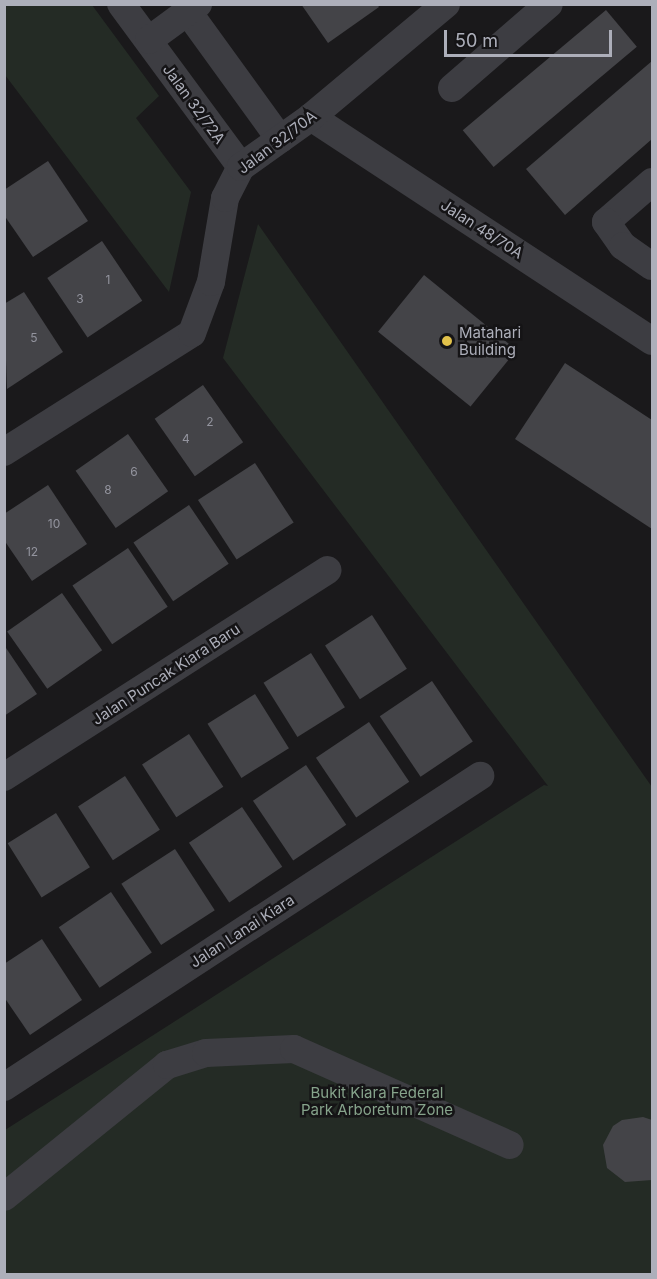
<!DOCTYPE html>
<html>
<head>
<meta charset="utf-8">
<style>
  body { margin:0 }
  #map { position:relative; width:657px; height:1279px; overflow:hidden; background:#1a191b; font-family:Inter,sans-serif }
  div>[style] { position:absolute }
  .green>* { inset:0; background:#242b25 }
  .building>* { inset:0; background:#444448; transform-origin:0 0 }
  .minor>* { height:28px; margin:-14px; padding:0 14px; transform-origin:14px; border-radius:14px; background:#3d3d42 }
  .dots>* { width:16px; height:16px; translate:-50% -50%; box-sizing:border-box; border:3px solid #151416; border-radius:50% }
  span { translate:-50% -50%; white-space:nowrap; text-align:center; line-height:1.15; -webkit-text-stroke:5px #151416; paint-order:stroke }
  .number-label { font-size:12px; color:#93949e }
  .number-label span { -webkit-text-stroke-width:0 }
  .street-label { font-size:15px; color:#adafba }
  .poi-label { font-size:15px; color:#adafba }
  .left { translate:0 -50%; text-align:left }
  .park-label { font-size:15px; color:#86a38b }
  .frame { position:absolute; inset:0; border:6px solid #adafba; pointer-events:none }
  .scale { position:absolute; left:444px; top:30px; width:168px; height:27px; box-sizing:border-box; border:3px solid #adafba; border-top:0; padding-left:8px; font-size:18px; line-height:21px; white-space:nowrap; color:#adafba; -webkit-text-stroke:4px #151416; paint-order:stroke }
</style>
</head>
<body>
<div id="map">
  <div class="green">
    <div style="clip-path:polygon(5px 4px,92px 5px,159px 96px,136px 118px,191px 192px,169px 292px,5px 75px)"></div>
    <div style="clip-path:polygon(258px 224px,652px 787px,652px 1274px,5px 1274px,5px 1130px,544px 785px,548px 786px,223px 358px)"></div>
  </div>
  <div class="building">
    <div style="clip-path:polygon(301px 4px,377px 4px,379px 7px,328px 43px)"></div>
    <div style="left:606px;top:10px;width:48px;height:187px;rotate:50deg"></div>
    <div style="clip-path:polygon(652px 61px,652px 139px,565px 215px,526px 169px)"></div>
    <div style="clip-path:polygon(48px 161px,88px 221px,33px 257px,4px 215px,4px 190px)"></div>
    <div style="left:102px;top:241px;width:72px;height:66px;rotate:56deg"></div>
    <div style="left:424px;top:275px;width:119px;height:73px;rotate:39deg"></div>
    <div style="clip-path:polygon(24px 292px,63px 352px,7px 389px,4px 304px)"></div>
    <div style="clip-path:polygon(565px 363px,652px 420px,652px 529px,515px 439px)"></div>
    <div style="left:203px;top:385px;width:70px;height:59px;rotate:55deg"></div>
    <div style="left:128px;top:434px;width:70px;height:64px;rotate:55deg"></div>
    <div style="left:255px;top:463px;width:71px;height:68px;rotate:57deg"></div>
    <div style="clip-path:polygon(48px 485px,87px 544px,32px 581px,4px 540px,4px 514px)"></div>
    <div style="left:189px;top:505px;width:71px;height:67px;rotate:56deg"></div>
    <div style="left:128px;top:548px;width:71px;height:67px;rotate:56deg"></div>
    <div style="left:62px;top:593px;width:70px;height:67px;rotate:55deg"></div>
    <div style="left:372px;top:615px;width:64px;height:56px;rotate:57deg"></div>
    <div style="clip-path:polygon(4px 645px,37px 694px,4px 716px)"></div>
    <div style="left:311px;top:653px;width:64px;height:56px;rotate:58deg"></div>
    <div style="left:432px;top:681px;width:73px;height:63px;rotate:56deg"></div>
    <div style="left:255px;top:694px;width:64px;height:56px;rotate:58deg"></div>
    <div style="left:369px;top:722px;width:72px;height:64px;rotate:56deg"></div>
    <div style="left:189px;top:734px;width:63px;height:56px;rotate:57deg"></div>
    <div style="left:306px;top:765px;width:72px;height:64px;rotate:56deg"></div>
    <div style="left:125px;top:776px;width:64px;height:56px;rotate:57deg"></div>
    <div style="left:242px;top:807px;width:72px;height:64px;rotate:56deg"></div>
    <div style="left:56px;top:813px;width:64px;height:57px;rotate:58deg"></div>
    <div style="left:175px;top:849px;width:73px;height:64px;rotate:57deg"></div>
    <div style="left:111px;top:892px;width:73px;height:63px;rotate:56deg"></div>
    <div style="clip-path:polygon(42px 939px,82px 1000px,30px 1035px,4px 997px,4px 964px)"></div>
    <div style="clip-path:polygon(643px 1117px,652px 1120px,652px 1180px,625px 1182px,607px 1168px,603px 1145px,613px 1126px,622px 1120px)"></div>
  </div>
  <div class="minor">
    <div style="left:121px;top:4px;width:202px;rotate:53.6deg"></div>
    <div style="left:188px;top:12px;width:157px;rotate:54.1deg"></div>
    <div style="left:149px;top:40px;width:61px;rotate:-36.3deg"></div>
    <div style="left:452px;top:88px;width:128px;rotate:-40.9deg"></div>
    <div style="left:311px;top:117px;width:408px;rotate:33.3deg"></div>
    <div style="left:652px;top:182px;width:61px;rotate:139deg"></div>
    <div style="left:606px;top:222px;width:29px;rotate:55deg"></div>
    <div style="left:623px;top:246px;width:35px;rotate:35deg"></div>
    <div style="left:4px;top:452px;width:222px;rotate:-32.3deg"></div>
    <div style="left:192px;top:333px;width:54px;rotate:-69.6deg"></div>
    <div style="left:211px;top:282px;width:85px;rotate:-80.5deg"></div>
    <div style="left:225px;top:198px;width:35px;rotate:-63deg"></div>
    <div style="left:241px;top:167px;width:86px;rotate:-35.5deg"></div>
    <div style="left:311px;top:117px;width:176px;rotate:-39.9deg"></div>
    <div style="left:4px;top:777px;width:384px;rotate:-32.6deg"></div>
    <div style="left:4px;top:1087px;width:569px;rotate:-33.16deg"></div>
    <div style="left:4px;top:1197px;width:210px;rotate:-39deg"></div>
    <div style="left:167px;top:1065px;width:41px;rotate:-17.1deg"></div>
    <div style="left:206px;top:1053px;width:88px;rotate:-2.6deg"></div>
    <div style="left:294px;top:1049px;width:236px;rotate:24deg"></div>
  </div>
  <div class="dots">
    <div style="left:447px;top:341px;background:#e2c24b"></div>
  </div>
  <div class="number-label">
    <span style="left:108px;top:280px">1</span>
    <span style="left:80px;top:299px">3</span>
    <span style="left:34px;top:338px">5</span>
    <span style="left:210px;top:422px">2</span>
    <span style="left:186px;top:439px">4</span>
    <span style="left:134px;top:472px">6</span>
    <span style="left:108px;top:490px">8</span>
    <span style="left:54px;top:524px">10</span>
    <span style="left:32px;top:552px">12</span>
  </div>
  <div class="street-label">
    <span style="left:194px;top:104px;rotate:54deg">Jalan 32/72A</span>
    <span style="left:277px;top:142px;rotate:-37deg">Jalan 32/70A</span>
    <span style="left:482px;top:229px;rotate:33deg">Jalan 48/70A</span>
    <span style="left:166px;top:674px;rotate:-33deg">Jalan Puncak Kiara Baru</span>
    <span style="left:242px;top:931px;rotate:-33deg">Jalan Lanai Kiara</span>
  </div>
  <div class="poi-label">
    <span class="left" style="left:459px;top:341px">Matahari<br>Building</span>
  </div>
  <div class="park-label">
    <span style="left:377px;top:1101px">Bukit Kiara Federal<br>Park Arboretum Zone</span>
  </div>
  <div class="frame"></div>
  <div class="scale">50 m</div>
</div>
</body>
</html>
